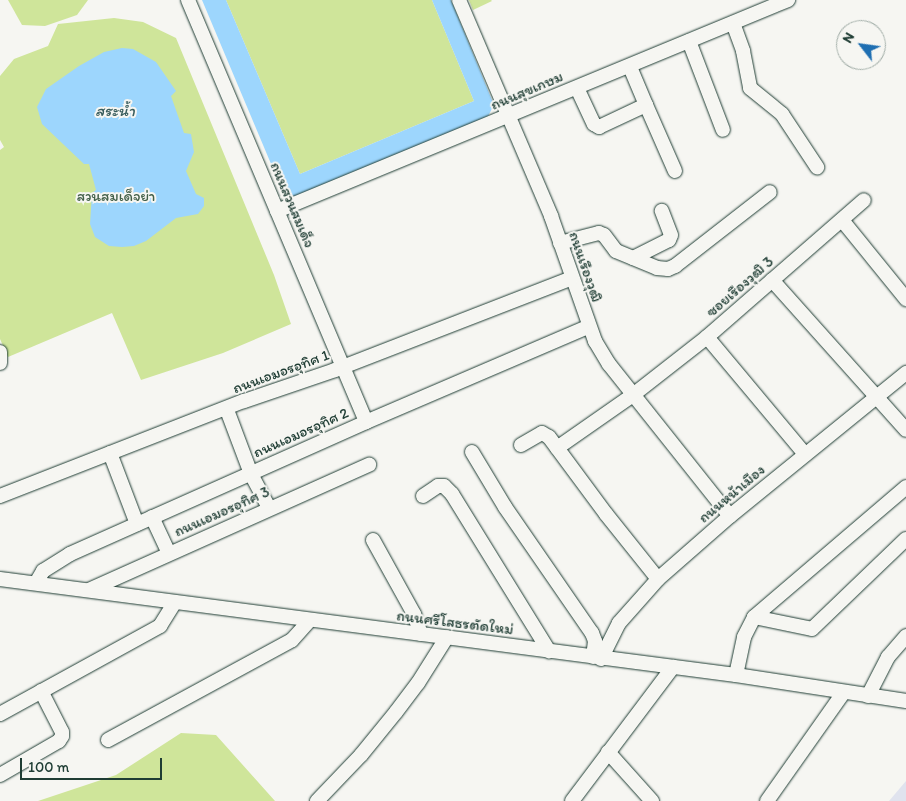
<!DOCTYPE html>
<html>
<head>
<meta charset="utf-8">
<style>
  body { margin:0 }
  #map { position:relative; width:906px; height:801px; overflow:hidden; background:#f6f6f2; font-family:Itim,"Playpen Sans Thai",sans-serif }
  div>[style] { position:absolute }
  .built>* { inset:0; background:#e0e3ee }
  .green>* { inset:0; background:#cfe59a }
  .water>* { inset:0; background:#9dd6fd }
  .roads { filter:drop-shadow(0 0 1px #1f3d34) drop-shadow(0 0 1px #1f3d34) }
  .minor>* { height:14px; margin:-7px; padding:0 7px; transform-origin:7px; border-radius:7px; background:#f6f6f2 }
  span { translate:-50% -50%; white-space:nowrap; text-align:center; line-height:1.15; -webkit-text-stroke:4px #f6f6f2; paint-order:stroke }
  .street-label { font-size:15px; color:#1f3d34 }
  .park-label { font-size:15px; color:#425f48 }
  .water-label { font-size:16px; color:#385c5c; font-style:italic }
  .north { position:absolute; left:836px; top:20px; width:50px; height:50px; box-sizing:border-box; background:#f6f6f2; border:1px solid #a0aca6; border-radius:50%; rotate:300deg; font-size:14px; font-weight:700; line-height:20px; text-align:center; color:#1f3d34 }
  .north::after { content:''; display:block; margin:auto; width:18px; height:22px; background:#1f6fb2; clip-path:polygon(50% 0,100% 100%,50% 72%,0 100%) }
  .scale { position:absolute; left:20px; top:758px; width:142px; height:22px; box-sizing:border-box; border:2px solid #1f3d34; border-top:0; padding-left:6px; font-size:15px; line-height:18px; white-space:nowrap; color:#1f3d34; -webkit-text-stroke:4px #f6f6f2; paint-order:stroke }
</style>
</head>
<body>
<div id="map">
  <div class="built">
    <div style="clip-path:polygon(906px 781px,906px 801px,889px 801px)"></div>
  </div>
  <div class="green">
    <div style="clip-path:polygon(8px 0,88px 0,77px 15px,45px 26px,22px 25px)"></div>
    <div style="clip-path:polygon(226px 0,432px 0,474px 101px,300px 174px)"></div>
    <div style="clip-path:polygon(469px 0,491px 0,492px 1px,473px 10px)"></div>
    <div style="clip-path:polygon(114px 18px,143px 22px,176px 38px,274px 275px,291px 324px,223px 353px,141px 380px,112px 313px,8px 357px,0 339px,0 150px,4px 147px,0 140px,0 76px,14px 59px,48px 46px,58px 24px)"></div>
    <div style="clip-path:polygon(181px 733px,216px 735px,275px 801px,38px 801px,116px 775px)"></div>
  </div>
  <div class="water">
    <div style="clip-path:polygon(202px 0,226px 0,300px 174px,474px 101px,432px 0,451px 0,494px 105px,487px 118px,296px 197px,282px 190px)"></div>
    <div style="clip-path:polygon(122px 48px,133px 49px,156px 62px,176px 91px,171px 96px,184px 133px,191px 134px,194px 152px,186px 171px,196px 194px,204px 198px,204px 206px,198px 214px,176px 218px,146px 241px,134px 246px,122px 247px,109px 246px,95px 237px,90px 224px,92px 193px,96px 190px,89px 164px,84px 164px,42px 124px,37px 107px,46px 89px,79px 66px,104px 52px)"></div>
  </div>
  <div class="roads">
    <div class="minor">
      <div style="left:188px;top:0;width:458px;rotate:67.1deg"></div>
      <div style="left:459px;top:0;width:235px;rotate:66.9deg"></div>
      <div style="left:551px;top:216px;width:133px;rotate:70.6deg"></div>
      <div style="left:595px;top:341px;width:27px;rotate:59deg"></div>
      <div style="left:609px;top:364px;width:194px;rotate:51.5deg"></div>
      <div style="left:733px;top:23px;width:30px;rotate:70deg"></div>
      <div style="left:743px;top:51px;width:38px;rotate:79deg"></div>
      <div style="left:750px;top:88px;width:41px;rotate:39.1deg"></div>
      <div style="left:782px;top:114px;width:64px;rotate:56.6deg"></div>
      <div style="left:689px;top:41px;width:95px;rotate:69.1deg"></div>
      <div style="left:577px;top:88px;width:40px;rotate:65deg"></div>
      <div style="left:594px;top:124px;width:6px;rotate:31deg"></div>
      <div style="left:599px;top:127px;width:52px;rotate:-25.1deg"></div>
      <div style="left:646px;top:105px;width:41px;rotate:-112.8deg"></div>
      <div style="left:646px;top:105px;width:72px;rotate:66.3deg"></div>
      <div style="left:277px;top:211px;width:553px;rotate:-22.44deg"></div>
      <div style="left:842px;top:220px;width:102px;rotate:51deg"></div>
      <div style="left:560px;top:243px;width:40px;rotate:-14.4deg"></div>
      <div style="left:599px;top:233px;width:5px;rotate:22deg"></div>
      <div style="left:604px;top:235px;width:20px;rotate:53deg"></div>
      <div style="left:616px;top:251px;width:44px;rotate:22.5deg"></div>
      <div style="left:657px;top:268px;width:11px;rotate:5deg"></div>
      <div style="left:668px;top:269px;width:8px;rotate:-23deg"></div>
      <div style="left:675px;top:266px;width:120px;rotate:-37.9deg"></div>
      <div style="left:633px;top:258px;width:40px;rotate:-26.6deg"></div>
      <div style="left:669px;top:240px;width:5px;rotate:-68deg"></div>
      <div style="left:671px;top:235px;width:26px;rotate:-111deg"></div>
      <div style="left:772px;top:280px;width:201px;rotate:48.2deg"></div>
      <div style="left:707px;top:337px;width:153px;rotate:50.1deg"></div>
      <div style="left:0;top:352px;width:11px;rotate:90deg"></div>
      <div style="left:227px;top:410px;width:68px;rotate:69.4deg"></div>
      <div style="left:251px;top:474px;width:38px;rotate:62deg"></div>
      <div style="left:521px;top:445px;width:24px;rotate:-30deg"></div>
      <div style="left:542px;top:433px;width:8px;rotate:30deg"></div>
      <div style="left:549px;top:437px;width:96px;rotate:53.5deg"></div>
      <div style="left:606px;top:514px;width:83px;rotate:51.3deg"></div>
      <div style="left:557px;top:448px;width:93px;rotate:-34.9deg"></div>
      <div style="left:633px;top:395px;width:94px;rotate:-38.1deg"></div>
      <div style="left:707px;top:337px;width:208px;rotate:-41.1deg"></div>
      <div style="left:472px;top:452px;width:64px;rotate:59deg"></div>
      <div style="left:505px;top:507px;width:153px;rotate:55.4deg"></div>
      <div style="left:592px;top:633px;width:9px;rotate:69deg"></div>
      <div style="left:595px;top:641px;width:16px;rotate:97deg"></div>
      <div style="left:110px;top:453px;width:76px;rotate:69.2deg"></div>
      <div style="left:0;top:496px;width:262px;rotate:-21.3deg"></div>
      <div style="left:244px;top:401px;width:96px;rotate:-18.8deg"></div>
      <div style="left:335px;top:370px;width:254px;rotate:-21.2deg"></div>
      <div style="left:423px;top:496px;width:18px;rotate:-34deg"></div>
      <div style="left:438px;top:486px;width:6px"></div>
      <div style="left:444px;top:486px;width:11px;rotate:45deg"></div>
      <div style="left:452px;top:494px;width:185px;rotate:58.3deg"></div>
      <div style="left:152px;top:517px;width:40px;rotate:65deg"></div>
      <div style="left:373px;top:540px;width:85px;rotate:61deg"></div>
      <div style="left:414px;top:614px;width:21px;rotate:71deg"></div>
      <div style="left:0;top:579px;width:742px;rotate:7.43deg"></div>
      <div style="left:736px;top:675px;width:172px;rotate:8.7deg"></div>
      <div style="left:36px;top:583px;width:14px;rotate:-60deg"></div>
      <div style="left:43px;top:571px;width:32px;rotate:-32deg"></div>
      <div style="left:70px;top:554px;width:324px;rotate:-24deg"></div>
      <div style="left:366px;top:422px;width:241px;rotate:-23.2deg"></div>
      <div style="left:89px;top:590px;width:307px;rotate:-24.1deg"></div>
      <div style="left:754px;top:617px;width:59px;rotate:11.7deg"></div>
      <div style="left:812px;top:629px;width:130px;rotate:-43.8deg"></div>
      <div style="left:601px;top:659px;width:40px;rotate:-63.4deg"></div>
      <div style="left:619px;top:623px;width:59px;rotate:-48.4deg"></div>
      <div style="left:658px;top:579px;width:96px;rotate:-41.2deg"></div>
      <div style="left:730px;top:516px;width:227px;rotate:-39.1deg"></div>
      <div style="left:736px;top:675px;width:39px;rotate:-78deg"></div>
      <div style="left:744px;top:637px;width:22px;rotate:-63deg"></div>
      <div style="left:754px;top:617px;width:200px;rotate:-40.5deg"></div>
      <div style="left:868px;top:696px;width:44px;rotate:-62.9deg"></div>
      <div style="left:888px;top:657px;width:28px;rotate:-49deg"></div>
      <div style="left:0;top:714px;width:183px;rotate:-28.8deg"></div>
      <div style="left:160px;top:626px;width:28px;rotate:-58deg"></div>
      <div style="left:108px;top:740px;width:209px;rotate:-28.5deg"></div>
      <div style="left:292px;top:640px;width:25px;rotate:-48deg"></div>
      <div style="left:608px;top:752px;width:66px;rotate:48.1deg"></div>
      <div style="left:0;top:775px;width:68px;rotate:-30deg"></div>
      <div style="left:59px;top:741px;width:6px;rotate:-59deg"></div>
      <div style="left:62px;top:736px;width:4px;rotate:-90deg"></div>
      <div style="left:62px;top:732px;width:46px;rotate:-117.1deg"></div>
      <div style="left:317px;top:801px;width:64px;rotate:-46.3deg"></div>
      <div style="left:361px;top:755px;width:55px;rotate:-50.9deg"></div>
      <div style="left:396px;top:712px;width:36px;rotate:-53deg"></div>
      <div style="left:418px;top:683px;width:54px;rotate:-57.8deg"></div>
      <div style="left:572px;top:801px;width:168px;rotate:-53deg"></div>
      <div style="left:767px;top:801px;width:133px;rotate:-54.8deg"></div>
    </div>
  </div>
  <div class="street-label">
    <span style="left:527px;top:91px;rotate:-23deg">ถนนสุขเกษม</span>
    <span style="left:292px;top:205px;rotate:67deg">ถนนสวนสมเด็จ</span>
    <span style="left:585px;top:267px;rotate:71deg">ถนนเรืองวุฒิ</span>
    <span style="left:740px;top:287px;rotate:-41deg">ซอยเรืองวุฒิ 3</span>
    <span style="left:281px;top:372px;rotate:-20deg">ถนนเอมอรอุทิศ 1</span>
    <span style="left:301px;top:433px;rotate:-24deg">ถนนเอมอรอุทิศ 2</span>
    <span style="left:732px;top:494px;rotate:-40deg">ถนนหน้าเมือง</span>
    <span style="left:222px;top:512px;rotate:-24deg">ถนนเอมอรอุทิศ 3</span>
    <span style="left:455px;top:623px;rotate:7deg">ถนนศรีโสธรตัดใหม่</span>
  </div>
  <div class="park-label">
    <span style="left:116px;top:197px">สวนสมเด็จย่า</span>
  </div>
  <div class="water-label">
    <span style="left:115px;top:111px">สระน้ำ</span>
  </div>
  <div class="north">N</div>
  <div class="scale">100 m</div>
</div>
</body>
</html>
